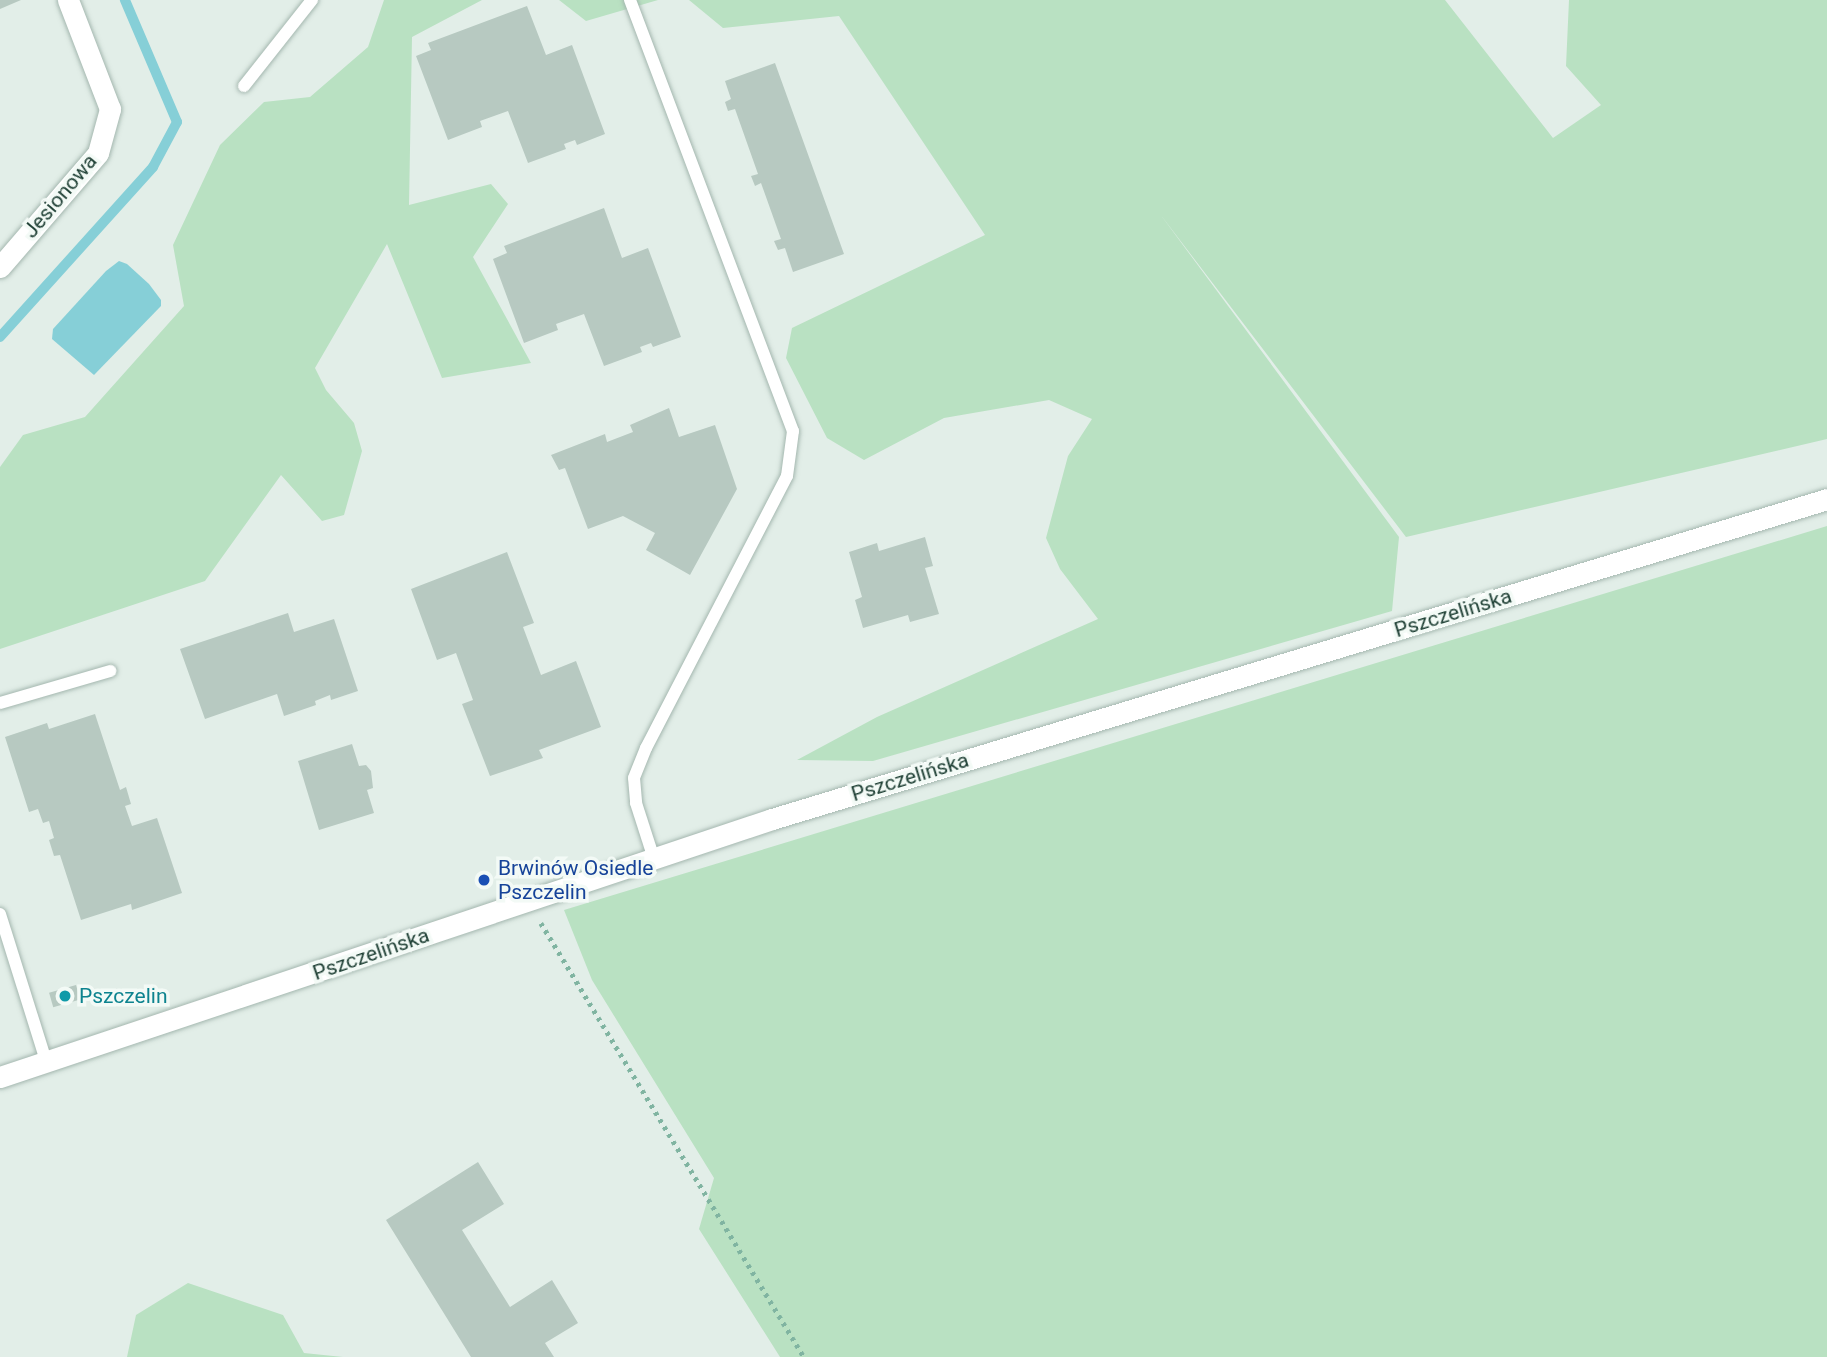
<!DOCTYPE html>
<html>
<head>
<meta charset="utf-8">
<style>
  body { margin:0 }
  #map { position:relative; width:1827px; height:1357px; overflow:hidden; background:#e2eee8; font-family:Roboto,sans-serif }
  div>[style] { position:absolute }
  .green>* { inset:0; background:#b9e1c2 }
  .water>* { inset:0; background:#86cfd7 }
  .stream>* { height:10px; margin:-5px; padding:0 5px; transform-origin:5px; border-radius:5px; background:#86cfd7 }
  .building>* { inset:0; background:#b7c9c1; transform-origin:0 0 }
  .path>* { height:4.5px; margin-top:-2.25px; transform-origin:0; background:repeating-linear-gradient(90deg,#80b4a1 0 3.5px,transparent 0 8.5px) }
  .roads { filter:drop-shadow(0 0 2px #a4b7af) drop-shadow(0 0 2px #a4b7af) }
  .service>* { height:12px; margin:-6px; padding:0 6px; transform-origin:6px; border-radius:6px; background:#fff }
  .minor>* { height:21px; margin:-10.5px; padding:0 10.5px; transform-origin:10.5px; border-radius:10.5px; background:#fff }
  .secondary>* { height:21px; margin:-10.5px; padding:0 10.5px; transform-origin:10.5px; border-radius:10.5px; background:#fff }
  .dots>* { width:19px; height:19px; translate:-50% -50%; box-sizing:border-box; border:4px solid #f3faf6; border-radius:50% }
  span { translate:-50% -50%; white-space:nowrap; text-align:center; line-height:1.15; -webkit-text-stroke:7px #f3faf6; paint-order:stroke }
  .street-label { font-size:21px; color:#204136 }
  .transit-label { font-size:21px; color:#164399 }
  .left { translate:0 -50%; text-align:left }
  .culture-label { font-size:21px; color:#0d838f }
</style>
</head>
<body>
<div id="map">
  <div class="green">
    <div style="clip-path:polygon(384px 0,482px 0,412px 37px,409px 205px,491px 184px,508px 204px,473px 257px,531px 363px,442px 378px,387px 244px,315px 368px,326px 390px,354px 423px,362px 451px,344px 515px,322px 521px,281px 475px,205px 581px,0 649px,0 467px,23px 435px,85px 417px,184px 306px,173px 245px,220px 145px,264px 102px,310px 97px,368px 47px)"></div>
    <div style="clip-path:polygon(559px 0,658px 0,586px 21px)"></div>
    <div style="clip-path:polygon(689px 0,1445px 0,1553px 138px,1601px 105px,1566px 66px,1569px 0,1827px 0,1827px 439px,1406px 537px,1160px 214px,1399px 537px,1392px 611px,873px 761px,797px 760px,877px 717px,1098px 619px,1060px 569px,1046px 538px,1068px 456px,1092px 419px,1049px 400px,944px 418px,864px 460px,827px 438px,786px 358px,792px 328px,985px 235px,839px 16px,723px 28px)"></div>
    <div style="clip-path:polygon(1827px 526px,1827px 1357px,780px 1357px,699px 1229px,714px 1178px,592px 980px,564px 910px)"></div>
    <div style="clip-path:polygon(188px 1283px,283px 1315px,304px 1353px,343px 1357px,127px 1357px,136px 1315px)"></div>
  </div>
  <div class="water">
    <div style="clip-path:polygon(119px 261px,127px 264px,149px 284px,161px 300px,161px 306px,94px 375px,52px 339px,53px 329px,106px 271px)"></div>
  </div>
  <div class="stream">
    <div style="left:0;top:337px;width:229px;rotate:-48deg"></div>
    <div style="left:153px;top:167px;width:51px;rotate:-61.9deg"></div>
    <div style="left:177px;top:122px;width:133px;rotate:-113.1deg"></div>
  </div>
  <div class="building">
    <div style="clip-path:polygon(0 0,21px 0,0 9px)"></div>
    <div style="clip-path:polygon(527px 6px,546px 55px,572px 45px,605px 134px,577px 145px,575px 140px,564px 144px,566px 149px,528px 163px,508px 111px,480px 121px,482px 127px,448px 140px,416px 56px,431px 50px,428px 43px)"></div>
    <div style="clip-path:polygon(775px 63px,844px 254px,793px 272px,785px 248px,778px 250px,774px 241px,781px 239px,761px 183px,755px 186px,751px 176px,758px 174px,735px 109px,728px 111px,725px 102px,731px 99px,725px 81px)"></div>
    <div style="clip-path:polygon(604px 208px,622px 258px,648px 248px,681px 337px,653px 347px,651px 343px,640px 347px,642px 352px,604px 366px,584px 314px,556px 324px,558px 330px,524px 343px,493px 259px,507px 253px,504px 246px)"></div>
    <div style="clip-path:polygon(669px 408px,679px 437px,715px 425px,737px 489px,690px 575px,646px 550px,655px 533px,623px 516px,588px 529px,565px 468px,559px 470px,551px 455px,605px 434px,607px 442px,633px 432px,630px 425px)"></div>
    <div style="clip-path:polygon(925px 537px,933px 566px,925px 568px,939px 614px,910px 622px,908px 615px,863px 628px,855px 600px,862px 597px,849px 552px,877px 543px,879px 551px)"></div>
    <div style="clip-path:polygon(507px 552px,534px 623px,523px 627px,541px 675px,576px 661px,601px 727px,539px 750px,543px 758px,490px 776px,462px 704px,473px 700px,456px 653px,437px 660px,411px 589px)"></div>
    <div style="clip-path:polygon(288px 613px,294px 632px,334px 619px,358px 691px,331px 700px,330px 695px,315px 701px,316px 705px,284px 716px,277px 694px,205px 719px,180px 649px)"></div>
    <div style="clip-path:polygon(95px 714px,120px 790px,126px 787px,131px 804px,125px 806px,132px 826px,157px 818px,182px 893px,132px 910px,131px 904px,81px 920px,60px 855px,54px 856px,49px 840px,54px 838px,49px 821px,43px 823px,38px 809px,29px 812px,5px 737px,47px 723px,49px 729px)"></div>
    <div style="clip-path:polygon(352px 744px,359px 766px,366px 765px,371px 771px,373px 788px,367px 790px,374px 813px,319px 830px,298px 761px)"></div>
    <div style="left:76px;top:985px;width:15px;height:28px;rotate:74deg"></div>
    <div style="clip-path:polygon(478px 1162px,504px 1204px,462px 1230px,510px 1307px,552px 1280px,578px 1323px,545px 1343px,554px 1357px,471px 1357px,386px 1220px)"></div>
  </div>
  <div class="path">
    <div style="left:541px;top:923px;width:507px;rotate:58.78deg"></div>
  </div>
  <div class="roads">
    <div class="service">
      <div style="left:630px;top:0;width:461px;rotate:69.3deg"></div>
      <div style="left:793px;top:431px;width:45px;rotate:97.6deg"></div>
      <div style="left:787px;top:476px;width:306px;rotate:117.4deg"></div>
      <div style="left:646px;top:748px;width:32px;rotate:112deg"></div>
      <div style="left:634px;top:778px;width:25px;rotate:85deg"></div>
      <div style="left:636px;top:803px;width:59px;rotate:72.2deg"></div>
      <div style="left:244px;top:86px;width:110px;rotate:-51.7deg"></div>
      <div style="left:0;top:703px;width:115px;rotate:-16.2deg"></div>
      <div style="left:0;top:914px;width:154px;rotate:72.6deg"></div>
    </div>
    <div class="minor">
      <div style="left:0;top:267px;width:150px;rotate:-49.3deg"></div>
      <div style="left:98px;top:153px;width:46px;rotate:-74.7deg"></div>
      <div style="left:110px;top:109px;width:117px;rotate:-111.1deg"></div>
    </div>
    <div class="secondary">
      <div style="left:0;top:1077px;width:814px;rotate:-18.48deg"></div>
      <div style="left:772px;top:819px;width:1102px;rotate:-16.87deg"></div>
    </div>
  </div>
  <div class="dots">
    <div style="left:484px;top:880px;background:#1a4fb4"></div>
    <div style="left:65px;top:996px;background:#0f9aa8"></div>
  </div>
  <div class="street-label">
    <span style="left:60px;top:196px;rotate:-50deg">Jesionowa</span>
    <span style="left:1453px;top:613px;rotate:-17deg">Pszczelińska</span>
    <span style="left:910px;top:777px;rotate:-17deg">Pszczelińska</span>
    <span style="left:371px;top:954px;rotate:-19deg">Pszczelińska</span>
  </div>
  <div class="transit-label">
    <span class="left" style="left:498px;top:880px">Brwinów Osiedle<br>Pszczelin</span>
  </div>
  <div class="culture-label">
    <span class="left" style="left:79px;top:996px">Pszczelin</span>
  </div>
</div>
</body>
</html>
